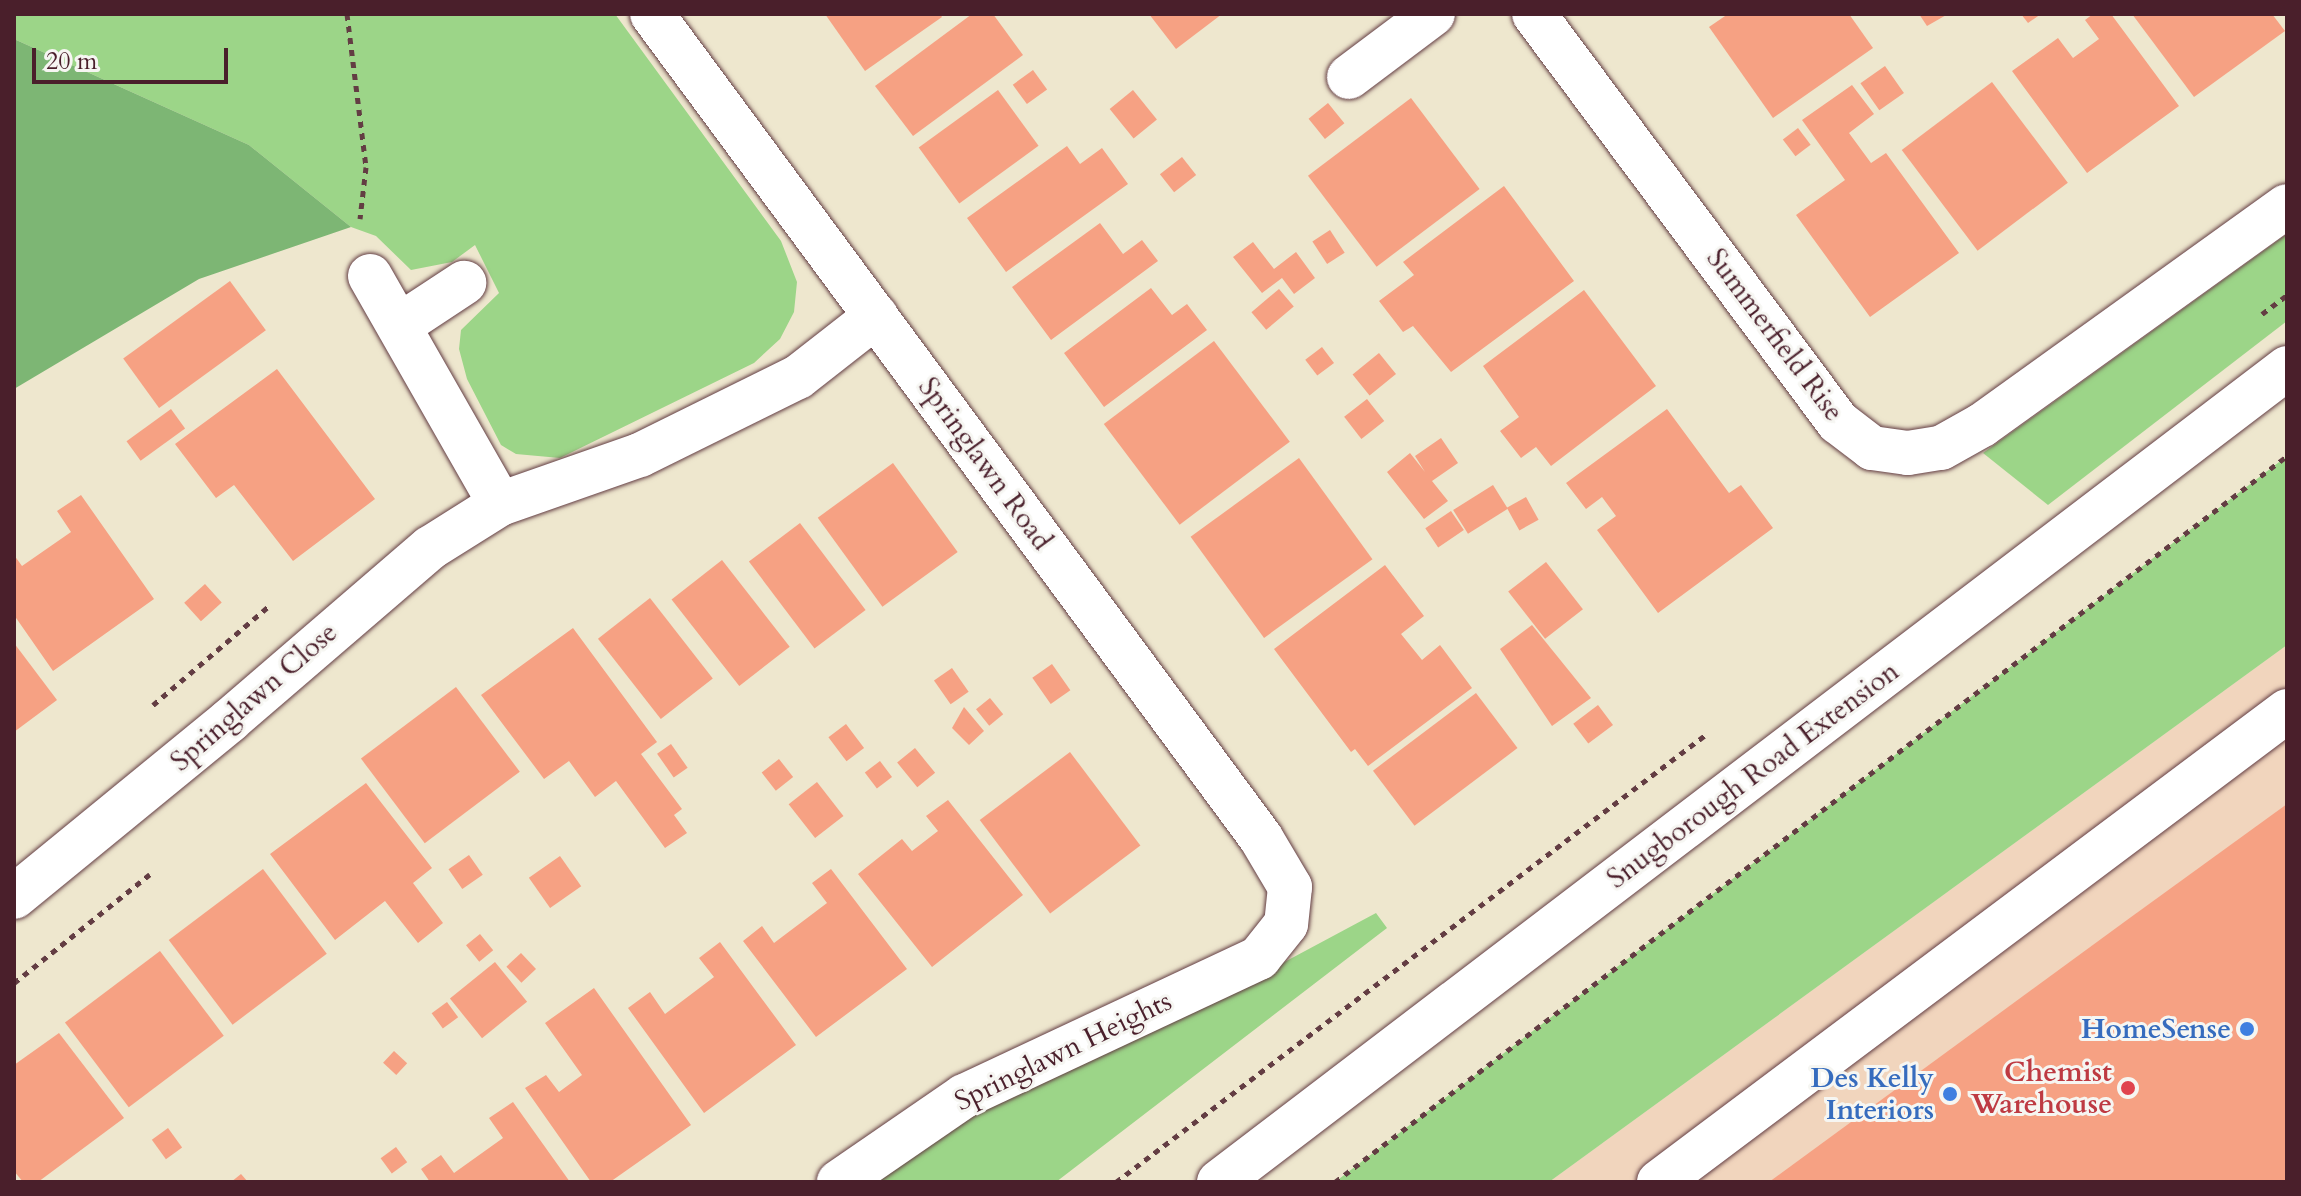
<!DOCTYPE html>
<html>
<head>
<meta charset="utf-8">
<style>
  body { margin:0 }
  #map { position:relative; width:2301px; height:1196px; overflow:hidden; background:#eee7ce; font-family:Cardo,serif }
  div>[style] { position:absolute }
  .built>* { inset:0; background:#f1d5bd }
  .green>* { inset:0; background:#9cd588 }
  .forest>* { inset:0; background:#7db674 }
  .building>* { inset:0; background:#f6a183; transform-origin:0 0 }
  .path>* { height:5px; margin-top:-2.5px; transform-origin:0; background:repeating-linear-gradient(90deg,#633d43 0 6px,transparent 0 12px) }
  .roads { filter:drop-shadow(0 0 2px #633d43) drop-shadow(0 0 2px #633d43) }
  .minor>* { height:44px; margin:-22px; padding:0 22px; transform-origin:22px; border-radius:22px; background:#fff }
  .major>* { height:44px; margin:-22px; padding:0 22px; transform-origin:22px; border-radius:22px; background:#fff }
  .dots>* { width:22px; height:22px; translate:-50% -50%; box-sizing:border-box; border:4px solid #f6f6f2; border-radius:50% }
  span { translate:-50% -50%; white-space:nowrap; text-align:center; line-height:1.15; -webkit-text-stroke:6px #f6f6f2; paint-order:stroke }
  .street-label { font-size:28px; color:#4a1f2b }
  .shop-label { font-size:28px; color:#366cbe; font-weight:700 }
  .right { translate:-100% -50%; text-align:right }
  .health-label { font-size:28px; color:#be3a42; font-weight:700 }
  .frame { position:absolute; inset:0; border:16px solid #4a1f2b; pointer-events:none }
  .scale { position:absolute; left:32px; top:48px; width:196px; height:36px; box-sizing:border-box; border:4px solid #4a1f2b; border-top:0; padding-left:10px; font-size:24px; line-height:28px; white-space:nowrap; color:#4a1f2b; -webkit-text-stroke:6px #f6f6f2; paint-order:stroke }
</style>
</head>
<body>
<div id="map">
  <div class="built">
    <div style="clip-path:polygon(2287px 645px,2287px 1182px,1549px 1182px)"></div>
  </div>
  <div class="green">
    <div style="clip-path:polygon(14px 14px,615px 14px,781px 241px,797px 282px,794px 312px,780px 339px,754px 363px,560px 458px,516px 454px,501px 445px,467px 379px,459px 349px,461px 330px,499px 293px,475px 245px,452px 262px,411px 270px,376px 236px,351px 227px,249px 145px,14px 39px)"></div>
    <div style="clip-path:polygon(2287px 234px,2287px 321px,2048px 505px,1983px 453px)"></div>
    <div style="clip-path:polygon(2287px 456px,2287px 645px,1549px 1182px,1335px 1182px)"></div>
    <div style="clip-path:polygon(1376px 913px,1387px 928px,1056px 1182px,871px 1182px,968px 1112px,1247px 982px)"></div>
  </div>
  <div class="forest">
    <div style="clip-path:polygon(14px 39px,249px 145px,351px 227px,199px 279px,14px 389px)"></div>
  </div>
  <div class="building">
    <div style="clip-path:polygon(825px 14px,940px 14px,942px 17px,865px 71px)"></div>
    <div style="clip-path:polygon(972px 14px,993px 14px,1023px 55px,913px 136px,875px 86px)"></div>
    <div style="clip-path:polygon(1149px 14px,1222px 14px,1176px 49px)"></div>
    <div style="clip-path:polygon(1728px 14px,1849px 14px,1873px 48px,1773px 118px,1709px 27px)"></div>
    <div style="clip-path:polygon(1919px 14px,1948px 14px,1927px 26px)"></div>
    <div style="clip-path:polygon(2021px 14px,2041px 14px,2028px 23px)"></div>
    <div style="clip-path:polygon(2093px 14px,2111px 14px,2179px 106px,2087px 173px,2012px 71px,2058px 38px,2073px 58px,2099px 39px,2085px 20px)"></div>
    <div style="clip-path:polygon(2132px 14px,2272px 14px,2285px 31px,2194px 97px)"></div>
    <div style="left:1885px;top:66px;width:33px;height:30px;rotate:55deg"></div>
    <div style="left:1033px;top:70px;width:24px;height:25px;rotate:54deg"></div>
    <div style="left:1992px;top:82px;width:126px;height:113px;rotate:53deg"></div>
    <div style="clip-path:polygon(1852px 85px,1874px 114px,1849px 133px,1871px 163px,1886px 153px,1959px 253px,1870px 317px,1796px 215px,1845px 180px,1802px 120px)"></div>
    <div style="left:998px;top:90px;width:69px;height:98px;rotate:54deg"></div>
    <div style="left:1133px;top:90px;width:38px;height:30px;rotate:51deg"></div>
    <div style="left:1411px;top:98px;width:114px;height:129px;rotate:53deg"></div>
    <div style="left:1328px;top:103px;width:26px;height:25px;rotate:51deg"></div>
    <div style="left:1798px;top:128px;width:21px;height:19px;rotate:53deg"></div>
    <div style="clip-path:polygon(1067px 146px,1080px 164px,1102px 148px,1128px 184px,1006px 272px,967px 218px)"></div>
    <div style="left:1182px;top:157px;width:23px;height:28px;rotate:52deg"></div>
    <div style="clip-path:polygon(1504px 186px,1574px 281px,1451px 372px,1413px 326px,1403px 332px,1379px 301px,1414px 275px,1403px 262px)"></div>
    <div style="clip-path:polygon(1100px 223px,1123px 254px,1142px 240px,1158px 261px,1051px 340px,1012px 287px)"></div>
    <div style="left:1330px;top:230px;width:27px;height:21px;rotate:57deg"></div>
    <div style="clip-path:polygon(1253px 242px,1274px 269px,1296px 252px,1315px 278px,1294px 294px,1282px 278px,1262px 293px,1233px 257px)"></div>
    <div style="left:230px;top:281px;width:61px;height:132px;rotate:54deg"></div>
    <div style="clip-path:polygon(1151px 288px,1172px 315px,1187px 304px,1207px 330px,1104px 407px,1064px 353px)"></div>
    <div style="left:1279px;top:289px;width:23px;height:36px;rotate:50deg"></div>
    <div style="clip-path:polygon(1584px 290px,1656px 386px,1551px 466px,1536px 447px,1521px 458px,1500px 431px,1519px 417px,1483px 366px)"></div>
    <div style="left:1214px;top:341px;width:126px;height:138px;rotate:53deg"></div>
    <div style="left:1322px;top:347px;width:20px;height:21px;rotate:53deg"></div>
    <div style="left:1379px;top:353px;width:27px;height:34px;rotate:51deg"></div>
    <div style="clip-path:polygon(277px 369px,375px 499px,293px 561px,234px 485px,216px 498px,175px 444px)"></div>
    <div style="left:1367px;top:399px;width:28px;height:29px;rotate:52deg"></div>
    <div style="left:171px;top:409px;width:24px;height:55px;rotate:54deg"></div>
    <div style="clip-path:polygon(1667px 409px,1729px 493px,1741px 485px,1773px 528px,1658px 613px,1597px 530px,1616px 516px,1602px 497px,1586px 509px,1566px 483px)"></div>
    <div style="clip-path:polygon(1441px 438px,1458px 463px,1432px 481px,1448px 501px,1424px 519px,1387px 472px,1410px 453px,1425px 472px,1415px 456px)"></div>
    <div style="left:1299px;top:458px;width:125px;height:134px;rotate:54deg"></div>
    <div style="left:893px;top:463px;width:110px;height:93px;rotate:54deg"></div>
    <div style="left:1493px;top:485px;width:28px;height:47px;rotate:58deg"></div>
    <div style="clip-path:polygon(81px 495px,154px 599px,53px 671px,14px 615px,14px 555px,22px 566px,71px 532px,57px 511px)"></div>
    <div style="left:1526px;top:497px;width:26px;height:22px;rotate:61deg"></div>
    <div style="left:1451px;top:511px;width:23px;height:31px;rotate:56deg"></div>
    <div style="left:800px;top:523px;width:109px;height:64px;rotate:53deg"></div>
    <div style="left:722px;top:560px;width:110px;height:64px;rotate:52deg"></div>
    <div style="left:1546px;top:562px;width:60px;height:48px;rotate:52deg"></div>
    <div style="clip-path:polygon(1385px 565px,1424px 616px,1401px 634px,1422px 660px,1440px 645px,1472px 688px,1368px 766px,1355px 749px,1351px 752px,1274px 649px)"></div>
    <div style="left:205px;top:584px;width:25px;height:28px;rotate:48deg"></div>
    <div style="left:650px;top:598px;width:102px;height:66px;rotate:52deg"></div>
    <div style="clip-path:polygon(1532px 625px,1591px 698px,1552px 726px,1500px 649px)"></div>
    <div style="clip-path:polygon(573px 628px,657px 742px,641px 754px,682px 809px,674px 815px,687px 833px,665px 848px,616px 781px,595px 797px,569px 761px,544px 779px,481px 695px)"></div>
    <div style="clip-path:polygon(14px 643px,57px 700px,14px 732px)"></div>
    <div style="left:1052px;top:664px;width:32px;height:24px;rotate:55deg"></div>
    <div style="left:952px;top:668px;width:29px;height:22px;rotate:55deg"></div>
    <div style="left:456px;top:687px;width:106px;height:119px;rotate:53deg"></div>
    <div style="left:1476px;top:693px;width:69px;height:129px;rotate:53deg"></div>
    <div style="left:990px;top:698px;width:21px;height:18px;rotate:51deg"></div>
    <div style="left:1598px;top:705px;width:25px;height:31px;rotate:53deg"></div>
    <div style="clip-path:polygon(964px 707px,984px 731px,969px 745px,952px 728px)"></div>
    <div style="left:846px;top:724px;width:30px;height:22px;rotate:53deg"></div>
    <div style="left:671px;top:744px;width:29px;height:17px;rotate:55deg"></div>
    <div style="left:915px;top:748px;width:32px;height:23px;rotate:51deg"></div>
    <div style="left:1070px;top:752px;width:117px;height:113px;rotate:53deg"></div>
    <div style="left:779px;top:759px;width:23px;height:22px;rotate:52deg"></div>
    <div style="left:880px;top:761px;width:20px;height:19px;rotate:53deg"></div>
    <div style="left:817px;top:782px;width:43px;height:36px;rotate:52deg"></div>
    <div style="clip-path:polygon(366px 783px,432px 868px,413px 883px,443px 923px,418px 943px,385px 901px,335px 940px,270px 854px)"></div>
    <div style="clip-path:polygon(948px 800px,1023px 895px,932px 967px,858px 874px,902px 839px,912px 851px,938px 831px,926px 816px)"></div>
    <div style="clip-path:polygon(2287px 804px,2287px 1182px,1769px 1182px,2127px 920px)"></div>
    <div style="left:469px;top:855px;width:24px;height:25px;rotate:55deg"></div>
    <div style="left:560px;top:856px;width:37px;height:38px;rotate:55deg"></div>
    <div style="left:263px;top:869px;width:106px;height:118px;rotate:53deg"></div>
    <div style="clip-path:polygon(831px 869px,907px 969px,816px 1037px,743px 941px,762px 926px,774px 943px,827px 903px,812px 883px)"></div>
    <div style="left:480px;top:934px;width:21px;height:18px;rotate:51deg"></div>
    <div style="clip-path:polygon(720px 942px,796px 1045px,704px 1113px,628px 1008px,650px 992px,665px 1014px,714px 977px,699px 958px)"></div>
    <div style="left:160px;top:951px;width:106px;height:119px;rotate:53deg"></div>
    <div style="left:521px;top:953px;width:22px;height:20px;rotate:47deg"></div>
    <div style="left:495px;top:962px;width:51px;height:58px;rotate:51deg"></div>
    <div style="clip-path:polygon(594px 988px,691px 1125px,610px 1182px,591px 1182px,525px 1088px,546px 1075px,559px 1092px,582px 1075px,545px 1023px)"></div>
    <div style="left:447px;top:1002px;width:19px;height:19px;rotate:54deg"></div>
    <div style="clip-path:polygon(59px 1033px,124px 1118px,38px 1182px,23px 1182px,14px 1171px,14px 1065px)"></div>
    <div style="left:394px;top:1051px;width:18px;height:16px;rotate:43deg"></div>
    <div style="clip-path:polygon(513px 1102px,570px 1182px,430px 1182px,421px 1169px,441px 1155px,454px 1173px,503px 1138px,489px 1118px)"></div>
    <div style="left:168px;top:1128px;width:24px;height:20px;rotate:54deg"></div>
    <div style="left:396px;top:1147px;width:19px;height:19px;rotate:54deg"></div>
    <div style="clip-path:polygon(241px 1174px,248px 1182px,231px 1182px)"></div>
  </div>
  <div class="path">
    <div style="left:347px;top:14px;width:154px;rotate:82.9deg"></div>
    <div style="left:366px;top:167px;width:52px;rotate:96.6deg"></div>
    <div style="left:2262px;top:314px;width:31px;rotate:-37deg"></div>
    <div style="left:153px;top:705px;width:154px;rotate:-40.5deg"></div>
    <div style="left:14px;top:983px;width:174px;rotate:-38.7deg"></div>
    <div style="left:1116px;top:1182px;width:743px;rotate:-37.18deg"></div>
    <div style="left:1335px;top:1182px;width:1197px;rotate:-37.33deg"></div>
  </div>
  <div class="roads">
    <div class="minor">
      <div style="left:652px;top:14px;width:1025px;rotate:53.53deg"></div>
      <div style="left:1261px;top:838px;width:57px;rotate:59.4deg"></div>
      <div style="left:1290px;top:887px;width:37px;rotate:96deg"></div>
      <div style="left:1286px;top:924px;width:43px;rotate:128.5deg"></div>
      <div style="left:1259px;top:958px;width:326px;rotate:154.9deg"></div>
      <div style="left:964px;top:1096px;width:152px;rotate:145.5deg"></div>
      <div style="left:1534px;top:14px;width:509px;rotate:53.31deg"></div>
      <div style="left:1838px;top:422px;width:43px;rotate:37.4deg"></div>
      <div style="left:1872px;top:448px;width:36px;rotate:8deg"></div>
      <div style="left:1908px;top:453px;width:33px;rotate:-9deg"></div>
      <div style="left:1941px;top:448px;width:47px;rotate:-29.3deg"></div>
      <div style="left:1982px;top:425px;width:375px;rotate:-35.7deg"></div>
      <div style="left:1349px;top:77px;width:105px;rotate:-36.9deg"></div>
      <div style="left:370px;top:276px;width:262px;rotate:60.3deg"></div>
      <div style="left:400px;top:325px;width:77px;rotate:-33.3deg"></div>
      <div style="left:14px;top:897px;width:279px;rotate:-39.3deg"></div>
      <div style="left:230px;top:720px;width:264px;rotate:-40.7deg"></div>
      <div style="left:430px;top:548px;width:83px;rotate:-32.2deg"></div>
      <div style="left:500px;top:504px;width:148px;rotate:-19.3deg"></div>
      <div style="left:640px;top:455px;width:176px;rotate:-26.3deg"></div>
      <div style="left:798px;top:377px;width:99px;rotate:-38deg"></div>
      <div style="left:1659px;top:1182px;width:785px;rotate:-36.87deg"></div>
    </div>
    <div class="major">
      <div style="left:1219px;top:1182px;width:1343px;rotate:-37.31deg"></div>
    </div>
  </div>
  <div class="dots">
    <div style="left:2247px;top:1029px;background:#3f7fe0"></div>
    <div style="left:2128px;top:1088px;background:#e0444e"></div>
    <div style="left:1950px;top:1094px;background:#3f7fe0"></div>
  </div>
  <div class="street-label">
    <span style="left:1775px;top:335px;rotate:53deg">Summerfield Rise</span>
    <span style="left:985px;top:464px;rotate:54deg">Springlawn Road</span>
    <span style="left:254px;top:697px;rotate:-41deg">Springlawn Close</span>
    <span style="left:1753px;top:775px;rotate:-37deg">Snugborough Road Extension</span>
    <span style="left:1063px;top:1051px;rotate:-26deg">Springlawn Heights</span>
  </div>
  <div class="shop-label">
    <span class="right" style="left:2231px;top:1029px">HomeSense</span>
    <span class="right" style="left:1934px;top:1094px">Des Kelly<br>Interiors</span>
  </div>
  <div class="health-label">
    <span class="right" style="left:2112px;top:1088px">Chemist<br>Warehouse</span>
  </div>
  <div class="frame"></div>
  <div class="scale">20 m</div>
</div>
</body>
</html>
